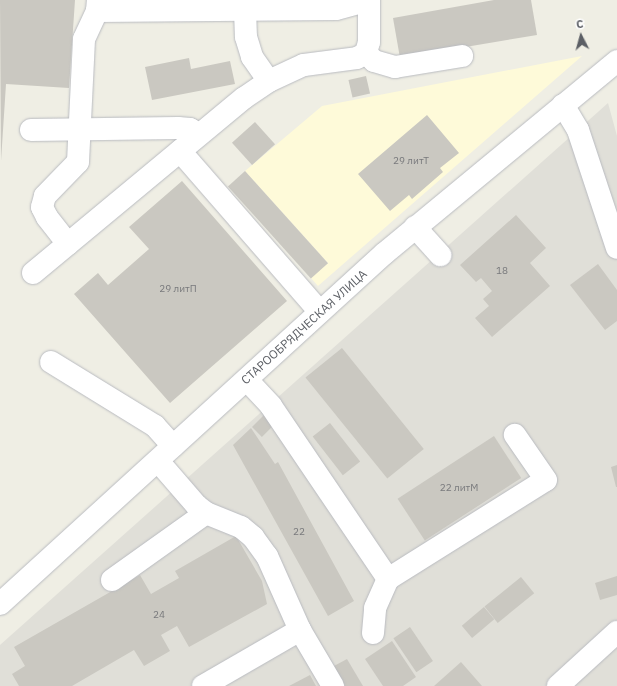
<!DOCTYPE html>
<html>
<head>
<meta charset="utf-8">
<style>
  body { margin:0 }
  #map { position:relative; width:617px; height:686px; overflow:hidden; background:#efeee4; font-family:"IBM Plex Sans",sans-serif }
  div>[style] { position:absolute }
  .commercial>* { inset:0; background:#fefad9 }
  .industrial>* { inset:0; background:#e0dfd8 }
  .building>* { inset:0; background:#cac8c1; transform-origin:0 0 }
  .roads { filter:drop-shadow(0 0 1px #b9bbc0) drop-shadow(0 0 1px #b9bbc0) }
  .minor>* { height:22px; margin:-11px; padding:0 11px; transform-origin:11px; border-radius:11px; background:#fff }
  span { translate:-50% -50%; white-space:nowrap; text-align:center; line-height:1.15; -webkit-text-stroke:3px #fff; paint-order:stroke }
  .number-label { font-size:10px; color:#78797c }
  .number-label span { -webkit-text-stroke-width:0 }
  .street-label { font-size:12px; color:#5c5f65 }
  .north { position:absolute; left:561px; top:16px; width:40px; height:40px; -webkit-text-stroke:3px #fff; paint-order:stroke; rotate:354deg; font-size:11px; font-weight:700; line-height:16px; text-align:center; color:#5c5f65 }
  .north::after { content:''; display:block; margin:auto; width:14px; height:18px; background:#5c5f65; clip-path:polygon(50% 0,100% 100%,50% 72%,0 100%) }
</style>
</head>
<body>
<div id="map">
  <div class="commercial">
    <div style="clip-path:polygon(582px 56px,318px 286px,311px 278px,328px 263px,245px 171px,322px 106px)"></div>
  </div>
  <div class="industrial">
    <div style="clip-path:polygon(608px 103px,617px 136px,617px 686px,0 686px,0 645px)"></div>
  </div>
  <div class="building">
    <div style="clip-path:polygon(0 0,75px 0,69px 88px,6px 84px,1px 161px)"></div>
    <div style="clip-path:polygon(494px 0,531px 0,537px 35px,400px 58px,393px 18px)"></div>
    <div style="clip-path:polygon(189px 58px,191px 69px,230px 61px,235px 84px,152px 100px,145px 67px)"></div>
    <div style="left:366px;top:76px;width:18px;height:18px;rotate:77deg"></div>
    <div style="clip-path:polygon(427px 115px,459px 153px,440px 168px,443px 172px,412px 199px,409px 195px,390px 211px,358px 174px)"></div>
    <div style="left:255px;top:122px;width:30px;height:31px;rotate:48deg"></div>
    <div style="left:245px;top:171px;width:124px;height:23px;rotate:48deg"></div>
    <div style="clip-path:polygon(182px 181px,287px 301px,170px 403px,74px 294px,98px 273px,108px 285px,149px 249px,129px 227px)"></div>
    <div style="clip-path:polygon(516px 215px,546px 248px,530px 263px,550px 286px,492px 337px,475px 318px,489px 306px,483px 299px,492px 291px,481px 278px,476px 282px,460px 265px)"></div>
    <div style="clip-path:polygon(598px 264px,617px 290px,617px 321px,605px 330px,570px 285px)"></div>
    <div style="left:342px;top:348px;width:130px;height:47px;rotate:51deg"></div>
    <div style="left:264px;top:415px;width:14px;height:17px;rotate:45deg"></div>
    <div style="left:330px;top:423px;width:49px;height:22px;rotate:52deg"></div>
    <div style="clip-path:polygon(251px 428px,275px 464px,278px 462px,354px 601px,328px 616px,233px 445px)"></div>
    <div style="left:494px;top:436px;width:50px;height:115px;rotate:57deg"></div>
    <div style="clip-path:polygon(617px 465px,617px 487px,616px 487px,611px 467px)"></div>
    <div style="clip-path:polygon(236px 536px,262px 581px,267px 604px,189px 647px,177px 626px,161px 635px,170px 651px,144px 666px,134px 650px,72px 686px,19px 686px,12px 674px,25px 666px,14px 647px,140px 575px,151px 594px,179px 578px,175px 571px)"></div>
    <div style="clip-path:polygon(617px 576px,617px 595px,600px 600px,595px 583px)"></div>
    <div style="left:521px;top:577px;width:21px;height:47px;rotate:51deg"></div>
    <div style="left:484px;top:607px;width:16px;height:29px;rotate:50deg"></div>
    <div style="left:410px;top:627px;width:41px;height:20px;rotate:56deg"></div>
    <div style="clip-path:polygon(392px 641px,416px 677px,403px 686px,383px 686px,365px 659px)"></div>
    <div style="clip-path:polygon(347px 659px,363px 686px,345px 686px,334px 666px)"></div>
    <div style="clip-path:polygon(461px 662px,482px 686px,434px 686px)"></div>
    <div style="clip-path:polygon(310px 675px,316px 686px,289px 686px)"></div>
  </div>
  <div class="roads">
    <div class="minor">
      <div style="left:245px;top:10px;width:27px;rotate:88deg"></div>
      <div style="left:246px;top:37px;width:21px;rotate:73deg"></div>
      <div style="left:252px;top:57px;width:29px;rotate:55deg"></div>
      <div style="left:97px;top:11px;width:239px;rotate:-0.5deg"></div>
      <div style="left:336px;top:9px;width:34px;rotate:-15deg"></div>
      <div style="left:366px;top:53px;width:11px;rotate:45deg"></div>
      <div style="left:374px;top:61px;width:22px;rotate:16deg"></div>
      <div style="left:395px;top:67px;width:68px;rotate:-9.3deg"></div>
      <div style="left:563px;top:105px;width:29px;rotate:59deg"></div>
      <div style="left:578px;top:130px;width:124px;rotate:71.7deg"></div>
      <div style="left:31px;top:130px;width:147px;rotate:-0.8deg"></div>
      <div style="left:178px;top:128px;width:12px;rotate:5deg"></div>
      <div style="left:190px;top:129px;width:10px;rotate:29deg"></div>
      <div style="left:180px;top:151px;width:213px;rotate:49deg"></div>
      <div style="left:415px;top:227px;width:38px;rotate:48deg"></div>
      <div style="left:68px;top:244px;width:34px;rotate:-128deg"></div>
      <div style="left:47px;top:217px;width:11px;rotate:-117deg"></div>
      <div style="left:42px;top:207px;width:11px;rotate:-75deg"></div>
      <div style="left:45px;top:196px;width:47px;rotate:-45.9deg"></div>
      <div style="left:78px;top:162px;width:123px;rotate:-87.2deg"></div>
      <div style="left:84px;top:39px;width:31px;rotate:-65deg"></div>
      <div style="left:97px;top:11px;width:11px;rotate:-85deg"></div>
      <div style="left:33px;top:273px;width:274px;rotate:-39.7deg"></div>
      <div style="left:244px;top:98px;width:30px;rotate:-34deg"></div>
      <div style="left:269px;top:81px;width:38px;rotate:-25deg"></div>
      <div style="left:304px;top:65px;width:53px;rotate:-7.5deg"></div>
      <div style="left:357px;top:58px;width:10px;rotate:-29deg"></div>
      <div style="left:366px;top:53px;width:11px;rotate:-75deg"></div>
      <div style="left:369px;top:42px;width:42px;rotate:-90deg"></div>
      <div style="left:51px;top:362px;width:122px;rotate:31.6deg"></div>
      <div style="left:155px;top:426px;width:27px;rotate:48deg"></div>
      <div style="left:247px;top:380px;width:35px;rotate:47deg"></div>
      <div style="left:271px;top:406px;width:209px;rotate:55.9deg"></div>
      <div style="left:388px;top:579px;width:186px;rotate:-32.1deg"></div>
      <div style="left:546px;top:480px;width:55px;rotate:-124.6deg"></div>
      <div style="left:158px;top:461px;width:60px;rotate:49.1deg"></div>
      <div style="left:197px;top:506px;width:11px;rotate:38deg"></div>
      <div style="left:206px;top:513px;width:38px;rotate:22deg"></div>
      <div style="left:241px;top:527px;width:16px;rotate:40deg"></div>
      <div style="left:253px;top:537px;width:24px;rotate:54deg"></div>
      <div style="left:267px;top:556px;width:81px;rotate:66deg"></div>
      <div style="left:300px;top:630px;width:65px;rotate:59.5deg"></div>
      <div style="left:112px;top:580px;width:115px;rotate:-35.5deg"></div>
      <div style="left:0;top:604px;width:521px;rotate:-42.36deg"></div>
      <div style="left:385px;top:253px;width:301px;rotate:-39.6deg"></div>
      <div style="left:373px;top:633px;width:25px;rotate:-85deg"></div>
      <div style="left:375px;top:608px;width:32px;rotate:-66deg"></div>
      <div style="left:203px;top:686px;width:112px;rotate:-30deg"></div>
      <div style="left:558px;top:686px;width:80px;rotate:-42.5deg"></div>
    </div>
  </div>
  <div class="number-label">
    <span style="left:411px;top:161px">29 литТ</span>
    <span style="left:502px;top:271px">18</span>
    <span style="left:178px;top:289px">29 литП</span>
    <span style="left:459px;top:488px">22 литМ</span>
    <span style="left:299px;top:532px">22</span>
    <span style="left:159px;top:615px">24</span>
  </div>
  <div class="street-label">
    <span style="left:304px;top:327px;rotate:-42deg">СТАРООБРЯДЧЕСКАЯ УЛИЦА</span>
  </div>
  <div class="north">С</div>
</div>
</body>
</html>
